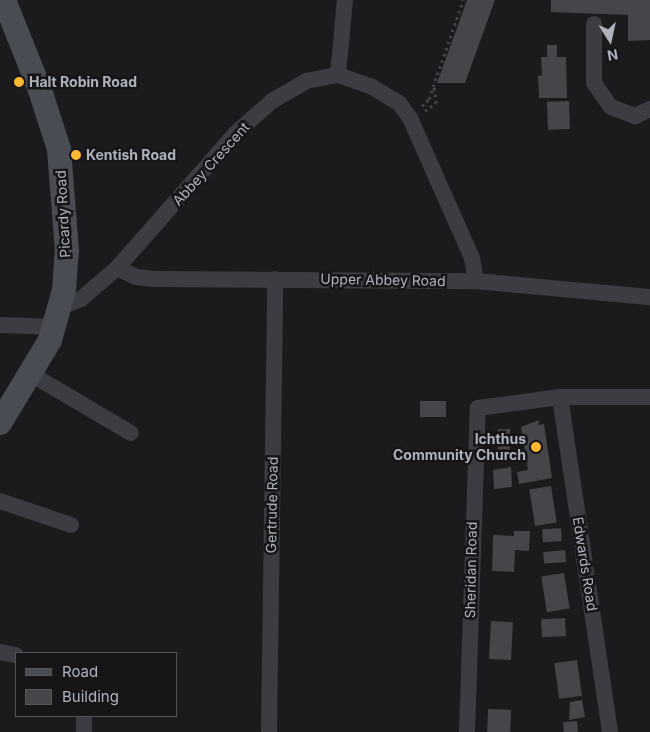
<!DOCTYPE html>
<html>
<head>
<meta charset="utf-8">
<style>
  body { margin:0 }
  #map { position:relative; width:650px; height:732px; overflow:hidden; background:#1b1b1d; font-family:Inter,sans-serif }
  div>[style] { position:absolute }
  .building>* { inset:0; background:#45464a; transform-origin:0 0 }
  .path>* { height:3px; margin-top:-1.5px; transform-origin:0; background:repeating-linear-gradient(90deg,#41444a 0 2.5px,transparent 0 6.5px) }
  .minor>* { height:16px; margin:-8px; padding:0 8px; transform-origin:8px; border-radius:8px; background:#3b3d43 }
  .secondary>* { height:24px; margin:-12px; padding:0 12px; transform-origin:12px; border-radius:12px; background:#494c53 }
  .dots>* { width:14px; height:14px; translate:-50% -50%; box-sizing:border-box; border:2px solid #161618; border-radius:50% }
  span { translate:-50% -50%; white-space:nowrap; text-align:center; line-height:1.15; -webkit-text-stroke:5px #161618; paint-order:stroke }
  .poi-label { font-size:14px; color:#adb2bd; font-weight:700 }
  .left { translate:0 -50%; text-align:left }
  .right { translate:-100% -50%; text-align:right }
  .street-label { font-size:14px; color:#adb2bd }
  .legend { position:absolute; left:15px; top:652px; width:162px; height:65px; box-sizing:border-box; background:#161618; border:1px solid #52545a; margin:0; padding:6px 9px; list-style:none; font-size:15px; color:#adb2bd }
  .legend li { display:flex; align-items:center; gap:10px; height:25px }
  .legend b { width:25px; border:1px solid #52545a }
  .north { position:absolute; left:585px; top:15px; width:50px; height:50px; -webkit-text-stroke:4px #161618; paint-order:stroke; rotate:170deg; font-size:14px; font-weight:700; line-height:20px; text-align:center; color:#adb2bd }
  .north::after { content:''; display:block; margin:auto; width:18px; height:22px; background:#adb2bd; clip-path:polygon(50% 0,100% 100%,50% 72%,0 100%) }
</style>
</head>
<body>
<div id="map">
  <div class="building">
    <div style="clip-path:polygon(467px 0,495px 0,465px 83px,437px 83px)"></div>
    <div style="clip-path:polygon(551px 0,650px 0,650px 40px,628px 41px,628px 15px,551px 12px)"></div>
    <div style="clip-path:polygon(547px 45px,557px 45px,557px 57px,566px 57px,567px 98px,539px 98px,538px 76px,542px 75px,541px 57px,547px 57px)"></div>
    <div style="left:569px;top:101px;width:28px;height:22px;rotate:88deg"></div>
    <div style="left:420px;top:401px;width:26px;height:16px"></div>
    <div style="clip-path:polygon(539px 420px,538px 425px,544px 424px,552px 478px,519px 484px,517px 472px,528px 470px,521px 427px)"></div>
    <div style="left:498px;top:429px;width:12px;height:27px"></div>
    <div style="clip-path:polygon(511px 467px,512px 487px,494px 489px,493px 470px)"></div>
    <div style="left:551px;top:486px;width:37px;height:22px;rotate:81deg"></div>
    <div style="left:561px;top:528px;width:13px;height:19px;rotate:86deg"></div>
    <div style="clip-path:polygon(514px 531px,530px 531px,529px 551px,515px 550px,514px 572px,492px 571px,493px 535px,514px 536px)"></div>
    <div style="left:565px;top:550px;width:12px;height:22px;rotate:85deg"></div>
    <div style="left:564px;top:573px;width:36px;height:23px;rotate:81deg"></div>
    <div style="left:565px;top:618px;width:18px;height:24px;rotate:87deg"></div>
    <div style="left:491px;top:621px;width:22px;height:38px;rotate:3deg"></div>
    <div style="left:577px;top:660px;width:36px;height:23px;rotate:82deg"></div>
    <div style="clip-path:polygon(582px 700px,585px 717px,569px 720px,570px 702px)"></div>
    <div style="left:488px;top:709px;width:23px;height:23px;rotate:2deg"></div>
    <div style="left:577px;top:721px;width:11px;height:14px;rotate:85deg"></div>
  </div>
  <div class="path">
    <div style="left:422px;top:106px;width:10px;rotate:-45deg"></div>
    <div style="left:429px;top:99px;width:105px;rotate:-71deg"></div>
    <div style="left:425px;top:111px;width:14px;rotate:-36deg"></div>
    <div style="left:436px;top:103px;width:17px;rotate:-97deg"></div>
  </div>
  <div class="minor">
    <div style="left:594px;top:24px;width:59px;rotate:90deg"></div>
    <div style="left:594px;top:83px;width:29px;rotate:55deg"></div>
    <div style="left:611px;top:107px;width:26px;rotate:21deg"></div>
    <div style="left:635px;top:116px;width:17px;rotate:-25deg"></div>
    <div style="left:338px;top:75px;width:75px;rotate:-84.7deg"></div>
    <div style="left:117px;top:268px;width:21px;rotate:25deg"></div>
    <div style="left:136px;top:277px;width:19px;rotate:6deg"></div>
    <div style="left:155px;top:279px;width:321px;rotate:0.4deg"></div>
    <div style="left:476px;top:281px;width:175px;rotate:5.3deg"></div>
    <div style="left:58px;top:308px;width:25px;rotate:-21deg"></div>
    <div style="left:81px;top:299px;width:48px;rotate:-40.7deg"></div>
    <div style="left:117px;top:268px;width:180px;rotate:-48.6deg"></div>
    <div style="left:236px;top:133px;width:48px;rotate:-41.6deg"></div>
    <div style="left:272px;top:101px;width:39px;rotate:-30deg"></div>
    <div style="left:306px;top:81px;width:33px;rotate:-11deg"></div>
    <div style="left:338px;top:75px;width:36px;rotate:19deg"></div>
    <div style="left:372px;top:87px;width:31px;rotate:31deg"></div>
    <div style="left:399px;top:103px;width:19px;rotate:54deg"></div>
    <div style="left:410px;top:118px;width:153px;rotate:66.1deg"></div>
    <div style="left:472px;top:258px;width:23px;rotate:80deg"></div>
    <div style="left:0;top:325px;width:55px;rotate:2.1deg"></div>
    <div style="left:29px;top:373px;width:118px;rotate:30.5deg"></div>
    <div style="left:560px;top:397px;width:339px;rotate:81.5deg"></div>
    <div style="left:0;top:501px;width:75px;rotate:18.7deg"></div>
    <div style="left:0;top:652px;width:16px;rotate:11deg"></div>
    <div style="left:84px;top:732px;width:16px;rotate:-90deg"></div>
    <div style="left:269px;top:732px;width:453px;rotate:-89.2deg"></div>
    <div style="left:467px;top:732px;width:324px;rotate:-88.1deg"></div>
    <div style="left:478px;top:408px;width:83px;rotate:-7.6deg"></div>
    <div style="left:560px;top:397px;width:90px"></div>
  </div>
  <div class="secondary">
    <div style="left:0;top:423px;width:97px;rotate:-58.9deg"></div>
    <div style="left:50px;top:340px;width:52px;rotate:-74.4deg"></div>
    <div style="left:64px;top:290px;width:39px;rotate:-86deg"></div>
    <div style="left:67px;top:251px;width:102px;rotate:-94.5deg"></div>
    <div style="left:59px;top:149px;width:62px;rotate:-107.9deg"></div>
    <div style="left:40px;top:90px;width:97px;rotate:-111.8deg"></div>
  </div>
  <div class="dots">
    <div style="left:19px;top:82px;background:#fdb833"></div>
    <div style="left:76px;top:155px;background:#fdb833"></div>
    <div style="left:536px;top:447px;background:#fdb833"></div>
  </div>
  <div class="poi-label">
    <span class="left" style="left:29px;top:82px">Halt Robin Road</span>
    <span class="left" style="left:86px;top:155px">Kentish Road</span>
    <span class="right" style="left:526px;top:447px">Ichthus<br>Community Church</span>
  </div>
  <div class="street-label">
    <span style="left:211px;top:164px;rotate:-48deg">Abbey Crescent</span>
    <span style="left:63px;top:214px;rotate:-93deg">Picardy Road</span>
    <span style="left:383px;top:280px;rotate:1deg">Upper Abbey Road</span>
    <span style="left:272px;top:505px;rotate:-89deg">Gertrude Road</span>
    <span style="left:585px;top:564px;rotate:81deg">Edwards Road</span>
    <span style="left:471px;top:570px;rotate:-89deg">Sheridan Road</span>
  </div>
  <ul class="legend">
  <li><b style="height:6px;background:#494c53"></b>Road</li>
  <li><b style="height:14px;background:#45464a"></b>Building</li>
  </ul>
  <div class="north">N</div>
</div>
</body>
</html>
